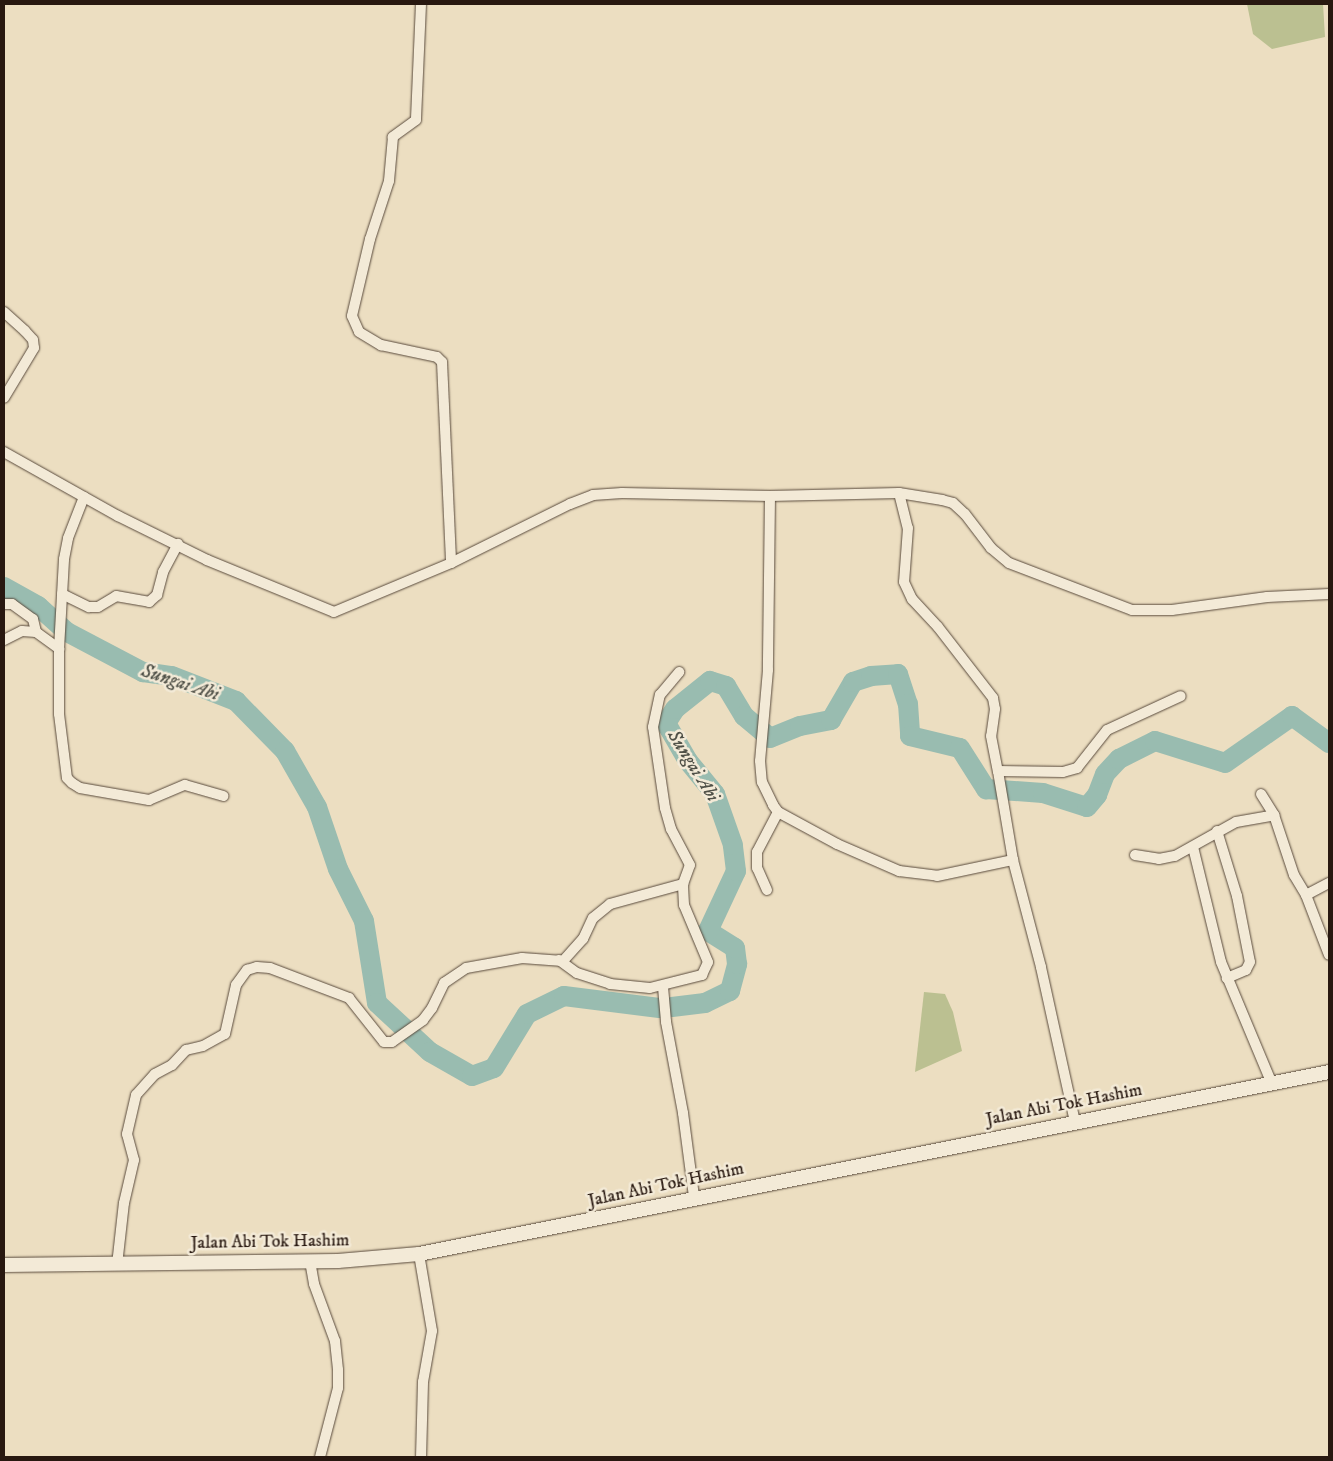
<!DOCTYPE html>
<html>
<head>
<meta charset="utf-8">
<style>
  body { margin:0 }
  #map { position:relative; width:1333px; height:1461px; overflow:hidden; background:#ecdec1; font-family:"IM FELL DW Pica",serif }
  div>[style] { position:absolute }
  .green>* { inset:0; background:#bbc091 }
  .river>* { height:20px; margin:-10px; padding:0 10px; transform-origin:10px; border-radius:10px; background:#99bcb0 }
  .roads { filter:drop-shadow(0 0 1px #594a3c) drop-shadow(0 0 1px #594a3c) }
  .minor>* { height:10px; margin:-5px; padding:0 5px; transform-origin:5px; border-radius:5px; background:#f3ead7 }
  .secondary>* { height:14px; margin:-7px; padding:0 7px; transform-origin:7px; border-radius:7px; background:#f3ead7 }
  span { translate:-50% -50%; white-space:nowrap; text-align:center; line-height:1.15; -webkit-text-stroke:5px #f3ead7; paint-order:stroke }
  .street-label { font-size:18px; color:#281810 }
  .water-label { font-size:19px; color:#505148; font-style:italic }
  .frame { position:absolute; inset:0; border:5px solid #281810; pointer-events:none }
</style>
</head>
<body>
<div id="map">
  <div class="green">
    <div style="clip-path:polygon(1247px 4px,1323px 4px,1325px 37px,1272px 49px,1253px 34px)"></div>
    <div style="clip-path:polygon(924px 992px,945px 994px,953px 1012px,962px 1051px,915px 1072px)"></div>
  </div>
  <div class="river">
    <div style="left:4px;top:587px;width:39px;rotate:29deg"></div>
    <div style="left:38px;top:606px;width:39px;rotate:42deg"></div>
    <div style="left:67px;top:632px;width:86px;rotate:27.8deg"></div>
    <div style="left:143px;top:672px;width:29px;rotate:8deg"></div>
    <div style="left:172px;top:676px;width:69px;rotate:21.3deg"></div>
    <div style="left:236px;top:701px;width:70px;rotate:45.6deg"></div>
    <div style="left:285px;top:751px;width:64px;rotate:60.3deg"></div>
    <div style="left:317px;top:807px;width:65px;rotate:71.3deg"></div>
    <div style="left:338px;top:869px;width:58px;rotate:63.4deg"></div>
    <div style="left:364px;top:921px;width:83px;rotate:81deg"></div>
    <div style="left:377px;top:1003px;width:72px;rotate:42.8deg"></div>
    <div style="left:430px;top:1052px;width:48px;rotate:29.7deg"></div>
    <div style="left:472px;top:1076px;width:23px;rotate:-20deg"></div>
    <div style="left:494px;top:1068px;width:63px;rotate:-58.6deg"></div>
    <div style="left:527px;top:1014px;width:41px;rotate:-25.9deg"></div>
    <div style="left:564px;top:996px;width:96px;rotate:7.2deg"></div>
    <div style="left:672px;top:1007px;width:33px;rotate:-7deg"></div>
    <div style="left:705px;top:1003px;width:28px;rotate:-26deg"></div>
    <div style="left:730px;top:991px;width:28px;rotate:-75deg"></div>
    <div style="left:737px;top:964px;width:16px;rotate:-97deg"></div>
    <div style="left:735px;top:948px;width:32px;rotate:-148deg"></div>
    <div style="left:708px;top:931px;width:66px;rotate:-65deg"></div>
    <div style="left:736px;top:871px;width:26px;rotate:-97deg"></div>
    <div style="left:733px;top:845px;width:54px;rotate:-109.4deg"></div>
    <div style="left:715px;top:794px;width:43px;rotate:-129.3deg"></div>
    <div style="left:688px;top:761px;width:44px;rotate:-120.1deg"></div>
    <div style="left:666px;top:723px;width:17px;rotate:-57deg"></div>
    <div style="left:675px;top:709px;width:45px;rotate:-38.7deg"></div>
    <div style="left:710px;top:681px;width:17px;rotate:17deg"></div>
    <div style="left:726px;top:686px;width:35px;rotate:59deg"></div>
    <div style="left:744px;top:716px;width:34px;rotate:40deg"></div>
    <div style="left:770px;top:738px;width:32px;rotate:-22deg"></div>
    <div style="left:800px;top:726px;width:32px;rotate:-11deg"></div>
    <div style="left:831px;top:720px;width:44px;rotate:-59.9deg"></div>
    <div style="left:853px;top:682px;width:19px;rotate:-18deg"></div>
    <div style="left:871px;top:676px;width:27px;rotate:-4deg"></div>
    <div style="left:898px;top:674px;width:32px;rotate:72deg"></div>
    <div style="left:908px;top:704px;width:32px;rotate:86deg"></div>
    <div style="left:910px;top:736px;width:51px;rotate:13.5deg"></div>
    <div style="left:960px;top:748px;width:49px;rotate:57.6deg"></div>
    <div style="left:986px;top:789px;width:57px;rotate:4deg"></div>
    <div style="left:1043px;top:793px;width:46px;rotate:17.7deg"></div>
    <div style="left:1087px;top:807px;width:16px;rotate:-50deg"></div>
    <div style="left:1097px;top:795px;width:22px;rotate:-69deg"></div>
    <div style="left:1105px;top:774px;width:21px;rotate:-47deg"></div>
    <div style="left:1119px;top:759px;width:40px;rotate:-26.6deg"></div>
    <div style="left:1155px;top:741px;width:73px;rotate:17.4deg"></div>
    <div style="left:1225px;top:763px;width:82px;rotate:-35deg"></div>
    <div style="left:1292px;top:716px;width:46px;rotate:36.1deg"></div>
  </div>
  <div class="roads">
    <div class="minor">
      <div style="left:421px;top:4px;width:116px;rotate:92.5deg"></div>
      <div style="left:416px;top:120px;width:29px;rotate:144deg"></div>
      <div style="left:393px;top:137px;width:44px;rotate:95.2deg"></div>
      <div style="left:389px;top:181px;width:61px;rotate:108.1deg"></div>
      <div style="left:370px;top:239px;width:79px;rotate:103.2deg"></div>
      <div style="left:352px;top:316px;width:17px;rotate:66deg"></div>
      <div style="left:359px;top:332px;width:26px;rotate:31deg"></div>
      <div style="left:381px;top:345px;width:57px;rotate:12.1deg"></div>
      <div style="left:437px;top:357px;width:7px;rotate:45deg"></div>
      <div style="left:442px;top:362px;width:201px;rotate:87.4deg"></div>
      <div style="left:4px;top:312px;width:28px;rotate:42deg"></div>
      <div style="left:25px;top:331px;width:12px;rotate:48deg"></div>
      <div style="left:33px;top:340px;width:8px;rotate:83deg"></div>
      <div style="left:34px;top:348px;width:58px;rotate:121deg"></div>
      <div style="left:4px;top:452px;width:131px;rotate:29.3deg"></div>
      <div style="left:118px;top:516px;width:99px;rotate:26.3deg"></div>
      <div style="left:207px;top:560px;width:137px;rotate:22.3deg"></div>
      <div style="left:334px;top:612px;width:127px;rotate:-22.7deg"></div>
      <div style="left:451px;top:563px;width:133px;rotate:-26.4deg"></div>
      <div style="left:570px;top:504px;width:25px;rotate:-21deg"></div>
      <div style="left:593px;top:495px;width:29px;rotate:-4deg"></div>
      <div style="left:622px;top:493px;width:148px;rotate:1.2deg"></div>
      <div style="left:770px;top:496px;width:129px;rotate:-1.3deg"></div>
      <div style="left:899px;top:493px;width:44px;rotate:9.2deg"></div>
      <div style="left:942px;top:500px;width:11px;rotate:15deg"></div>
      <div style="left:953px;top:503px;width:16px;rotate:43deg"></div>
      <div style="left:965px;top:514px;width:43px;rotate:52.6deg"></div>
      <div style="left:991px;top:548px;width:23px;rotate:40deg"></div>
      <div style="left:1009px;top:563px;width:132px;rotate:20.9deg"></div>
      <div style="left:1132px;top:610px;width:40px"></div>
      <div style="left:1172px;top:610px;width:96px;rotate:-7.8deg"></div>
      <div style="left:1267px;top:597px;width:62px;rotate:-2.8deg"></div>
      <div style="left:899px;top:493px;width:36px;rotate:76deg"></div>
      <div style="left:908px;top:528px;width:54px;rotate:94.2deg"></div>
      <div style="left:904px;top:582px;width:19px;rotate:65deg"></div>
      <div style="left:912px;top:599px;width:38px;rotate:47deg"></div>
      <div style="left:938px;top:627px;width:90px;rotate:52.2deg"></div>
      <div style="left:993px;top:698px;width:11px;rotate:80deg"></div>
      <div style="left:995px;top:709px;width:27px;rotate:98deg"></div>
      <div style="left:991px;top:736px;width:36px;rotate:79deg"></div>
      <div style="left:770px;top:496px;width:174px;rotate:90.7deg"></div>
      <div style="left:768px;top:670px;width:91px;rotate:95deg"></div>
      <div style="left:760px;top:761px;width:21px;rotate:85deg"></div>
      <div style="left:762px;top:782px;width:25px;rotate:64deg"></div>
      <div style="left:773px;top:805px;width:9px;rotate:54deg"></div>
      <div style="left:778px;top:812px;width:67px;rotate:28.5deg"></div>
      <div style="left:837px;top:844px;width:68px;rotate:23.5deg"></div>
      <div style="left:899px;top:871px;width:38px;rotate:7deg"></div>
      <div style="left:937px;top:876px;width:78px;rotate:-11.9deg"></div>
      <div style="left:62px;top:594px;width:30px;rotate:26deg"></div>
      <div style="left:89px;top:607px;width:9px"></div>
      <div style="left:98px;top:607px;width:21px;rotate:-31deg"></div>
      <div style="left:116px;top:596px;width:34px;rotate:10deg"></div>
      <div style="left:149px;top:602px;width:11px;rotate:-41deg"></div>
      <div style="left:157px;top:595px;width:24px;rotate:-75deg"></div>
      <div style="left:163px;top:572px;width:32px;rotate:-62deg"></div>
      <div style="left:4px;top:604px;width:8px"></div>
      <div style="left:12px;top:604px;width:26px;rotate:36deg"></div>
      <div style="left:33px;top:619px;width:13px;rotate:77deg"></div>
      <div style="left:4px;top:640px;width:20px;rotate:-27deg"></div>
      <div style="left:22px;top:631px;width:14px;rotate:4deg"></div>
      <div style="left:36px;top:632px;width:29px;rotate:36deg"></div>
      <div style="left:59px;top:649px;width:65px;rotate:90deg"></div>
      <div style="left:59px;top:714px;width:64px;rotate:82.9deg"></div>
      <div style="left:67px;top:778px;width:7px;rotate:45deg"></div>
      <div style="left:72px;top:783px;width:9px;rotate:32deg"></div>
      <div style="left:80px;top:788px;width:70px;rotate:9.9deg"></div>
      <div style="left:149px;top:800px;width:39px;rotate:-23deg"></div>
      <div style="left:185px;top:785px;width:40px;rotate:16deg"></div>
      <div style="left:59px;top:649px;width:90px;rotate:-86.8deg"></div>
      <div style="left:64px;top:559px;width:21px;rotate:-79deg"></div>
      <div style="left:68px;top:538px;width:44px;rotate:-68.7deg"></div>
      <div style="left:1261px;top:794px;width:25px;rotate:58deg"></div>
      <div style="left:1274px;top:815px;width:63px;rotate:71.6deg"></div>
      <div style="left:1294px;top:875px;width:23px;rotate:59deg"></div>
      <div style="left:1306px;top:895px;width:64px;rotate:69deg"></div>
      <div style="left:1217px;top:831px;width:68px;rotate:72.9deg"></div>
      <div style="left:1237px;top:896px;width:67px;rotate:78.9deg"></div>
      <div style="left:1250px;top:962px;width:9px;rotate:117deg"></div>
      <div style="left:1246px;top:970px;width:21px;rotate:157deg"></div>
      <div style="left:1193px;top:847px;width:118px;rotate:76.3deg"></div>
      <div style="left:1221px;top:962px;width:132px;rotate:67.3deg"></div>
      <div style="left:1135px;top:855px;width:24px;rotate:9deg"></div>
      <div style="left:1159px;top:859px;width:16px;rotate:-11deg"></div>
      <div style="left:1175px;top:856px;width:70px;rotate:-29.1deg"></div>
      <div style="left:1236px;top:822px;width:39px;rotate:-10deg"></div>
      <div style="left:767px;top:890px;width:24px;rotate:-114deg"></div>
      <div style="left:757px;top:868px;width:16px;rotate:-90deg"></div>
      <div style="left:757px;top:852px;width:45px;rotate:-62.3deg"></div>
      <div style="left:1306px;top:895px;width:26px;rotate:-28deg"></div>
      <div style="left:559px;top:960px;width:22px;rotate:36deg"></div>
      <div style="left:577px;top:973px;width:35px;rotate:18deg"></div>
      <div style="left:610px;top:984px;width:40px;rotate:5.7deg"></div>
      <div style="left:650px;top:988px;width:54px;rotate:-14deg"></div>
      <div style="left:702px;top:975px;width:14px;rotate:-65deg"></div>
      <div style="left:708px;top:962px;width:62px;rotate:-112.8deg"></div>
      <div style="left:684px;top:905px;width:21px;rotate:-93deg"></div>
      <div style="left:683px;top:884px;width:20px;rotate:-70deg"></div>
      <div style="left:690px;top:865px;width:41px;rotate:-117.8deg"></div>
      <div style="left:671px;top:829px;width:22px;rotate:-106deg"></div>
      <div style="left:665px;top:808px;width:82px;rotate:-98.4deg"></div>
      <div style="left:653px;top:727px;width:33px;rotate:-78deg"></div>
      <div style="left:660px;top:695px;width:30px;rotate:-50deg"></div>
      <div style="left:663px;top:987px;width:35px;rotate:85deg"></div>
      <div style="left:666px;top:1022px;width:93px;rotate:79.4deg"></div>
      <div style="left:683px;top:1113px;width:85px;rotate:82.5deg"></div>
      <div style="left:1075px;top:1122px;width:159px;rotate:-102.4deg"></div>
      <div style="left:1041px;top:967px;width:111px;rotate:-104.7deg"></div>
      <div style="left:1013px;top:860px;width:90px;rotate:-99.6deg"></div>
      <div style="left:998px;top:771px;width:65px;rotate:0.9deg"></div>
      <div style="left:1063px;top:772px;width:15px;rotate:-16deg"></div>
      <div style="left:1077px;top:768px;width:48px;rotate:-51.7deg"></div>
      <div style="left:1107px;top:730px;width:81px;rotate:-24.7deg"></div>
      <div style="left:419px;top:1254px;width:78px;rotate:80.4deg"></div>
      <div style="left:432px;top:1331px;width:52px;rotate:100deg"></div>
      <div style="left:423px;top:1382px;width:75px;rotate:91.5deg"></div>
      <div style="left:310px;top:1261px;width:23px;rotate:80deg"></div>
      <div style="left:314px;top:1284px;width:61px;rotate:69.8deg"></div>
      <div style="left:335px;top:1341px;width:29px;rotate:84deg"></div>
      <div style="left:338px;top:1370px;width:18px;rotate:90deg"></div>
      <div style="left:338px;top:1388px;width:71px;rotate:104.6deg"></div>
      <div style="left:117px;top:1265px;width:62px;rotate:-83.6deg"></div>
      <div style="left:124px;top:1203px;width:44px;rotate:-76.9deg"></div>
      <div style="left:134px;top:1160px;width:27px;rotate:-105deg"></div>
      <div style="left:127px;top:1134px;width:40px;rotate:-77deg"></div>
      <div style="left:136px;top:1095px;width:28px;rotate:-48deg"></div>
      <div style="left:155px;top:1074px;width:19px;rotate:-28deg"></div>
      <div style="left:172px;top:1065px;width:21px;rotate:-47deg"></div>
      <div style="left:186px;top:1050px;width:17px;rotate:-13deg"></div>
      <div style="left:203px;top:1046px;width:25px;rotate:-29deg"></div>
      <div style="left:225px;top:1034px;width:50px;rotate:-77.3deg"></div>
      <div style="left:236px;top:985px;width:19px;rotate:-54deg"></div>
      <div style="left:247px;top:970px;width:10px;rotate:-17deg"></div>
      <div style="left:257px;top:967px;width:13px;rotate:4deg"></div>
      <div style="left:270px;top:968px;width:85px;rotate:20.8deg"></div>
      <div style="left:349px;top:998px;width:56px;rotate:51.5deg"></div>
      <div style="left:384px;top:1042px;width:8px"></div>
      <div style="left:392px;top:1042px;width:38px;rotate:-35deg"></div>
      <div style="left:423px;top:1020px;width:15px;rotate:-53deg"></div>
      <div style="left:432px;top:1008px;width:28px;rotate:-64deg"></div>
      <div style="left:444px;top:983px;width:27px;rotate:-34deg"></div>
      <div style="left:466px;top:968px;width:57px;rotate:-10.1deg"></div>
      <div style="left:522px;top:958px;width:41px;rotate:4.2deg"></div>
      <div style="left:563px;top:961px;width:30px;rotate:-48deg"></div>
      <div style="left:583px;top:939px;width:23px;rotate:-65deg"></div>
      <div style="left:593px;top:918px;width:22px;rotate:-39deg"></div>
      <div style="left:610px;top:904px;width:76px;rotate:-15.3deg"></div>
    </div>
    <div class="secondary">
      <div style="left:4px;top:1265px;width:334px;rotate:-0.7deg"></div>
      <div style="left:338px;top:1261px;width:81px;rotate:-4.9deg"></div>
      <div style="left:419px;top:1254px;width:928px;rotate:-11.31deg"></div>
    </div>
  </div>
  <div class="street-label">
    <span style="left:1064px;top:1105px;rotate:-11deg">Jalan Abi Tok Hashim</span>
    <span style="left:666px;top:1185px;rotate:-12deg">Jalan Abi Tok Hashim</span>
    <span style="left:270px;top:1242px;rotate:-1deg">Jalan Abi Tok Hashim</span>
  </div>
  <div class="water-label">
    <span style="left:180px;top:683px;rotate:18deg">Sungai Abi</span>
    <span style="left:693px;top:766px;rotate:58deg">Sungai Abi</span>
  </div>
  <div class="frame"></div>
</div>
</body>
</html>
